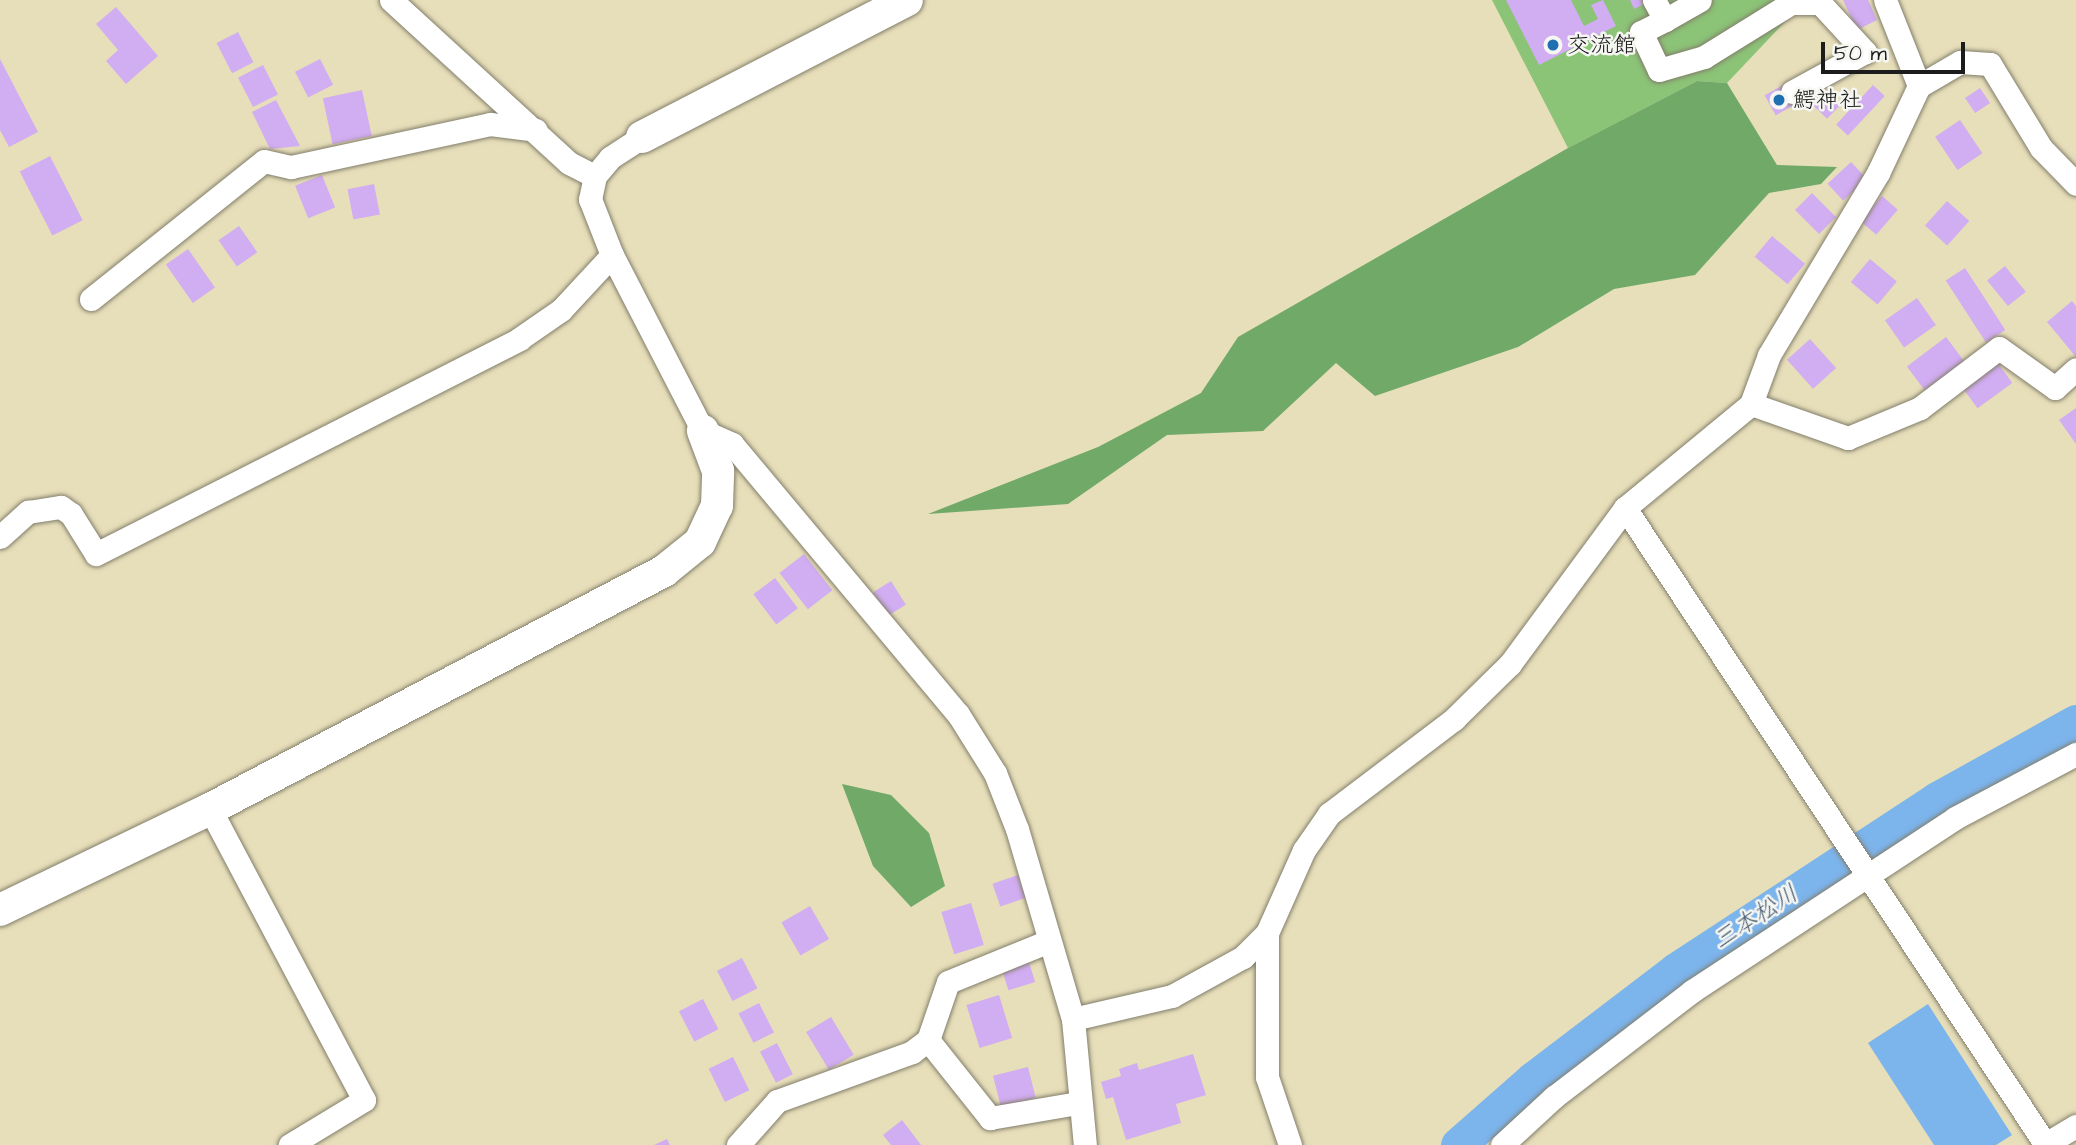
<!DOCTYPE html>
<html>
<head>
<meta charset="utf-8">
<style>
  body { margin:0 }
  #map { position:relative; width:2076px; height:1145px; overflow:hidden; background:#e7dfba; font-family:"Architects Daughter","Klee One",sans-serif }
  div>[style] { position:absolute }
  .green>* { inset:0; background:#8bc377 }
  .forest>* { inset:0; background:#70a968 }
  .water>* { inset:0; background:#7cb4ec }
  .river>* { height:35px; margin:-17.5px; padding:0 17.5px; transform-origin:17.5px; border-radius:17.5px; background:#7cb4ec }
  .building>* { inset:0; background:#d1adf1; transform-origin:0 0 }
  .roads { filter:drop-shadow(0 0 2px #827e6b) drop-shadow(0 0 2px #827e6b) }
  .street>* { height:23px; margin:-11.5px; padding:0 11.5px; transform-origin:11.5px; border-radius:11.5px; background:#fff }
  .secondary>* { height:32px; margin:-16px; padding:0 16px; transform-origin:16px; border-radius:16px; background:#fff }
  .dots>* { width:19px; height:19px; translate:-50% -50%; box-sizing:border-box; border:4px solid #f6f6f2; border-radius:50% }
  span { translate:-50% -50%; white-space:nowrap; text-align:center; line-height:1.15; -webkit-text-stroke:5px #f6f6f2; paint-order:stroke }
  .poi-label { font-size:23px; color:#1c1c1c }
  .left { translate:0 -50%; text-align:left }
  .water-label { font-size:24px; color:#42596f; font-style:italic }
  .scale { position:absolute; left:1821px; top:42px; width:144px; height:32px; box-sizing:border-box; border:4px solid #1c1c1c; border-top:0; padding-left:9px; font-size:21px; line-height:24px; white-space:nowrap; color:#1c1c1c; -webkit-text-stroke:5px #f6f6f2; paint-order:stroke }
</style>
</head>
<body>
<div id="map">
  <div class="green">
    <div style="clip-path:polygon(1492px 0,1829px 0,1798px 8px,1727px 83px,1697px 81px,1568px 148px)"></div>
  </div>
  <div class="forest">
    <div style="clip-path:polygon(1697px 81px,1727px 83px,1777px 165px,1837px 167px,1821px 184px,1769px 193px,1695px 275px,1614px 289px,1518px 347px,1375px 396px,1336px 363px,1263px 431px,1167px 435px,1068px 504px,928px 514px,1098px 447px,1201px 393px,1238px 337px,1568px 148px)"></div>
    <div style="clip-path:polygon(842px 784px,891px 795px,929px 833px,945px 886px,911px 907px,873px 866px)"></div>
  </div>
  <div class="water">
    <div style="clip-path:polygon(1928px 1004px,2012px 1135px,1996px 1145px,1934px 1145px,1868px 1043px)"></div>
  </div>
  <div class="river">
    <div style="left:1458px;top:1145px;width:100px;rotate:-41.3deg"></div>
    <div style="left:1533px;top:1079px;width:180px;rotate:-37.3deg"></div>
    <div style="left:1676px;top:970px;width:312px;rotate:-33.2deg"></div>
    <div style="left:1937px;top:799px;width:159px;rotate:-29deg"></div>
  </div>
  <div class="building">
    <div style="clip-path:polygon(1506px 0,1571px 0,1584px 26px,1598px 19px,1591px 5px,1603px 0,1616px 26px,1539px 65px)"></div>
    <div style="clip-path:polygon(1630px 0,1653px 0,1634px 9px)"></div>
    <div style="clip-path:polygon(1843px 0,1868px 0,1877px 20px,1857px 30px)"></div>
    <div style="clip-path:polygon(116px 7px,158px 56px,126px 84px,106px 61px,118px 50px,96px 24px)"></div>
    <div style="left:238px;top:32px;width:34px;height:24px;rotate:63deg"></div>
    <div style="clip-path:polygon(0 59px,38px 132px,9px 147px,0 130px)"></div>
    <div style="left:320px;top:59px;width:29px;height:28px;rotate:63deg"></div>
    <div style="left:263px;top:65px;width:33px;height:28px;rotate:63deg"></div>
    <div style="left:1783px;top:85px;width:23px;height:21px;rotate:61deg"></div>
    <div style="left:1818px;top:85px;width:30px;height:18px;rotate:44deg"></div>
    <div style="left:1873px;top:85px;width:16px;height:54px;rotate:43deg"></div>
    <div style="left:1980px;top:88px;width:18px;height:18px;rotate:56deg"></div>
    <div style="left:362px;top:90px;width:47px;height:40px;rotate:78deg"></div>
    <div style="clip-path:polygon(276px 100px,300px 146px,270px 149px,252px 112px)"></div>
    <div style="left:1960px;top:120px;width:40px;height:30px;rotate:56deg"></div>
    <div style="left:50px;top:156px;width:72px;height:34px;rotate:63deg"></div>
    <div style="left:1851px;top:162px;width:23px;height:32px;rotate:47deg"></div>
    <div style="left:322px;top:175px;width:35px;height:29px;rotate:68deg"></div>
    <div style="left:374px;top:184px;width:31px;height:27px;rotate:79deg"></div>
    <div style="left:1812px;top:193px;width:34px;height:24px;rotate:45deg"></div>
    <div style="left:1882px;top:196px;width:21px;height:33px;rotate:41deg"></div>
    <div style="left:1947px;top:201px;width:30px;height:33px;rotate:42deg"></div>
    <div style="left:239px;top:226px;width:32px;height:25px;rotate:55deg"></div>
    <div style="left:1772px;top:236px;width:43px;height:27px;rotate:40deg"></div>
    <div style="left:188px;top:249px;width:47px;height:27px;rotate:55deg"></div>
    <div style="left:1870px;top:259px;width:35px;height:30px;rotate:40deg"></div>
    <div style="left:2005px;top:266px;width:33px;height:23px;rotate:51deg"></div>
    <div style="left:1965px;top:268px;width:74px;height:23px;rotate:57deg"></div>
    <div style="left:1917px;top:298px;width:33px;height:39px;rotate:55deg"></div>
    <div style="clip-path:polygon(2072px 301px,2076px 306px,2076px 357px,2047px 322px)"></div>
    <div style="left:1946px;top:337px;width:34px;height:49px;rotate:53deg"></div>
    <div style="left:1810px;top:339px;width:39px;height:31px;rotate:48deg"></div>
    <div style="left:1997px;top:362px;width:26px;height:43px;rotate:54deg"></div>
    <div style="clip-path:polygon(2076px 408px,2076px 444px,2059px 420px)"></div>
    <div style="left:804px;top:554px;width:46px;height:31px;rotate:52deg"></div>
    <div style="left:775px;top:578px;width:38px;height:27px;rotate:53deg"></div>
    <div style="left:891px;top:581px;width:28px;height:21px;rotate:58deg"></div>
    <div style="left:1018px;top:875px;width:24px;height:27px;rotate:71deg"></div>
    <div style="left:971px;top:903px;width:44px;height:31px;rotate:73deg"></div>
    <div style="left:810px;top:906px;width:38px;height:33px;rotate:60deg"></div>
    <div style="left:742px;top:958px;width:34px;height:28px;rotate:63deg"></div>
    <div style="left:1029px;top:962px;width:21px;height:28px;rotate:73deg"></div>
    <div style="left:999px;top:995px;width:45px;height:34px;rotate:73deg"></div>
    <div style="left:703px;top:999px;width:34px;height:27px;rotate:63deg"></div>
    <div style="left:759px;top:1003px;width:33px;height:23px;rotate:63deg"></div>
    <div style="left:831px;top:1017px;width:44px;height:29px;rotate:59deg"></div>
    <div style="left:777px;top:1043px;width:35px;height:19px;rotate:63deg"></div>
    <div style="clip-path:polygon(1193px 1054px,1206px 1095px,1176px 1104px,1181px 1123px,1126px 1140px,1113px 1097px,1106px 1099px,1101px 1082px,1121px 1076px,1119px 1069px,1137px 1063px,1139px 1070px)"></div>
    <div style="left:733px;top:1057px;width:37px;height:27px;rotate:64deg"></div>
    <div style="left:1028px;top:1067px;width:32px;height:36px;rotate:76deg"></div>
    <div style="clip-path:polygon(902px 1120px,921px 1145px,891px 1145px,883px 1135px)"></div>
    <div style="clip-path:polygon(667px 1139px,670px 1145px,654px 1145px)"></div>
  </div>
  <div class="roads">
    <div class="street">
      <div style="left:391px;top:0;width:241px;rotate:42.5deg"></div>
      <div style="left:569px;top:163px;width:29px;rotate:27deg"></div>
      <div style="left:1654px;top:0;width:23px;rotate:61deg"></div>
      <div style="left:1665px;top:20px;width:27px;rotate:153deg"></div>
      <div style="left:1641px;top:32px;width:42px;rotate:64.7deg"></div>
      <div style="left:1659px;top:70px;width:47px;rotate:-16.1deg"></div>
      <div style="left:1704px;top:57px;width:102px;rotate:-31.8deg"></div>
      <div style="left:1791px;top:3px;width:29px"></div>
      <div style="left:1820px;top:3px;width:67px;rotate:47.4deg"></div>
      <div style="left:1865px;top:52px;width:83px;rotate:151.3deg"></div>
      <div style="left:1885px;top:0;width:92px;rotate:68.4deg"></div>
      <div style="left:1665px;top:20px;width:40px;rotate:-29.7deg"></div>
      <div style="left:642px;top:137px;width:38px;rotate:147deg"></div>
      <div style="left:610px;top:158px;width:23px;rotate:130deg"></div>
      <div style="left:595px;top:176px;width:24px;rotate:102deg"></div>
      <div style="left:590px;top:199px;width:60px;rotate:68.6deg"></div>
      <div style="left:612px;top:255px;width:198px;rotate:62.7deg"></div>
      <div style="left:703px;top:431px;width:32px;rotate:24deg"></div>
      <div style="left:732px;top:444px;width:352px;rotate:50.1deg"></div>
      <div style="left:958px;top:714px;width:70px;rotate:57.9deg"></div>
      <div style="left:995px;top:773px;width:60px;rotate:68.6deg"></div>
      <div style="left:1017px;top:829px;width:198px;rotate:73.6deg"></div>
      <div style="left:1073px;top:1019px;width:127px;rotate:84.6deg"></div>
      <div style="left:91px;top:299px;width:221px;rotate:-38.6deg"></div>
      <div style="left:264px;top:161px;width:28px;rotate:13deg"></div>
      <div style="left:291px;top:167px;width:204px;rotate:-12.2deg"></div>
      <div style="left:490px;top:124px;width:46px;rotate:7.4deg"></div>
      <div style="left:1751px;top:404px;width:103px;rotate:19.3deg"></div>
      <div style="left:1848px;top:438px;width:78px;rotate:-22.6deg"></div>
      <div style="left:1920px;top:408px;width:99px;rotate:-37.2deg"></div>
      <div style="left:1999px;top:348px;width:69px;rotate:35.5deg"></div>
      <div style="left:2055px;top:388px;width:28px;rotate:-42deg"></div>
      <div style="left:1625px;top:508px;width:764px;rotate:56.54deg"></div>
      <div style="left:0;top:537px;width:38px;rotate:-42deg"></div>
      <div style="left:28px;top:512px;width:33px;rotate:-9deg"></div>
      <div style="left:61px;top:507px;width:12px;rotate:35deg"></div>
      <div style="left:71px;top:514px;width:47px;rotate:58deg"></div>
      <div style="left:96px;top:554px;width:475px;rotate:-26.9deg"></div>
      <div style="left:519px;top:339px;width:51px;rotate:-34.6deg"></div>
      <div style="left:561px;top:310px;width:75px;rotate:-47.2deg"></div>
      <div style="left:210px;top:809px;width:329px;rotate:62.1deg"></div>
      <div style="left:364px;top:1100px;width:87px;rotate:148.7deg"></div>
      <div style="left:1267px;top:933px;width:144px;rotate:90deg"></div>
      <div style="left:1267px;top:1077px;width:72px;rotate:71.3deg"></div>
      <div style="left:1073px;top:1019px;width:102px;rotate:-13.1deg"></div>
      <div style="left:1172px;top:996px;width:81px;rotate:-28.8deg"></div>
      <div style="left:1243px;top:957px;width:34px;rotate:-45deg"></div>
      <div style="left:1267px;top:933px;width:91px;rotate:-66deg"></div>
      <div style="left:1304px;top:850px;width:44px;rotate:-55.2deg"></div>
      <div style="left:1329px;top:814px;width:157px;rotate:-37.2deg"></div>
      <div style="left:1454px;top:719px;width:78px;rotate:-44.5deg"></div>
      <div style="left:1510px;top:664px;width:194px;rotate:-53.6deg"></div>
      <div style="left:1625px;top:508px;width:163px;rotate:-39.5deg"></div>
      <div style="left:1751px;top:404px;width:52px;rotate:-69.8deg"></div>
      <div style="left:1769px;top:355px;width:212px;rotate:-59.1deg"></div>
      <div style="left:1878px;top:173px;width:96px;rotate:-64.8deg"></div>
      <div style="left:1919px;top:86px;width:48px;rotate:-30.3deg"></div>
      <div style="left:1960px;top:62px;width:30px;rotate:4deg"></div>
      <div style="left:1990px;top:64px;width:98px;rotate:58.7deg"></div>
      <div style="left:2041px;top:148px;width:50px;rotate:45.8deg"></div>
      <div style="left:928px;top:1040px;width:100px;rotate:51.5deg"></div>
      <div style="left:990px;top:1118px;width:89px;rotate:-9.7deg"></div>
      <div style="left:738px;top:1145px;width:59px;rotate:-48.4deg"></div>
      <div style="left:777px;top:1101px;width:144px;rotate:-19.9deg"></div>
      <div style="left:912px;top:1052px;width:20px;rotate:-37deg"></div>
      <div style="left:928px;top:1040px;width:61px;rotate:-71deg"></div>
      <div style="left:948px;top:982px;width:109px;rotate:-22.1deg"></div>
      <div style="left:1502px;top:1145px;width:71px;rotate:-42.7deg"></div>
      <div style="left:1554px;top:1097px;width:174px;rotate:-37.5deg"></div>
      <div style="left:1692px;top:991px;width:315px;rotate:-33.3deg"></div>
      <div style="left:1955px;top:818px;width:137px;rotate:-27.9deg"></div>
      <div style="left:2044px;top:1145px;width:37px;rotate:-31deg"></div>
    </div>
    <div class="secondary">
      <div style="left:642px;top:137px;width:298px;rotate:-27.3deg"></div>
      <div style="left:0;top:910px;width:233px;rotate:-25.7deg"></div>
      <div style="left:210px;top:809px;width:513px;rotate:-27.66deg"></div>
      <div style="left:664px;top:571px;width:46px;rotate:-38.9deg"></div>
      <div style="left:700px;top:542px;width:40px;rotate:-65deg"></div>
      <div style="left:717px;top:506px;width:35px;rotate:-88deg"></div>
      <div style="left:718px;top:471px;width:43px;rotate:-110.6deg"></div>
    </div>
  </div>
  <div class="dots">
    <div style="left:1553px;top:45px;background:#1f6fb2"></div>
    <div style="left:1779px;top:100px;background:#1f6fb2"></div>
  </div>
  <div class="poi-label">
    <span class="left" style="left:1567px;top:45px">交流館</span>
    <span class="left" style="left:1793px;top:100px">鰐神社</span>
  </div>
  <div class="water-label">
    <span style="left:1756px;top:918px;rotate:-33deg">三本松川</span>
  </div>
  <div class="scale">50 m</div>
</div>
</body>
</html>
